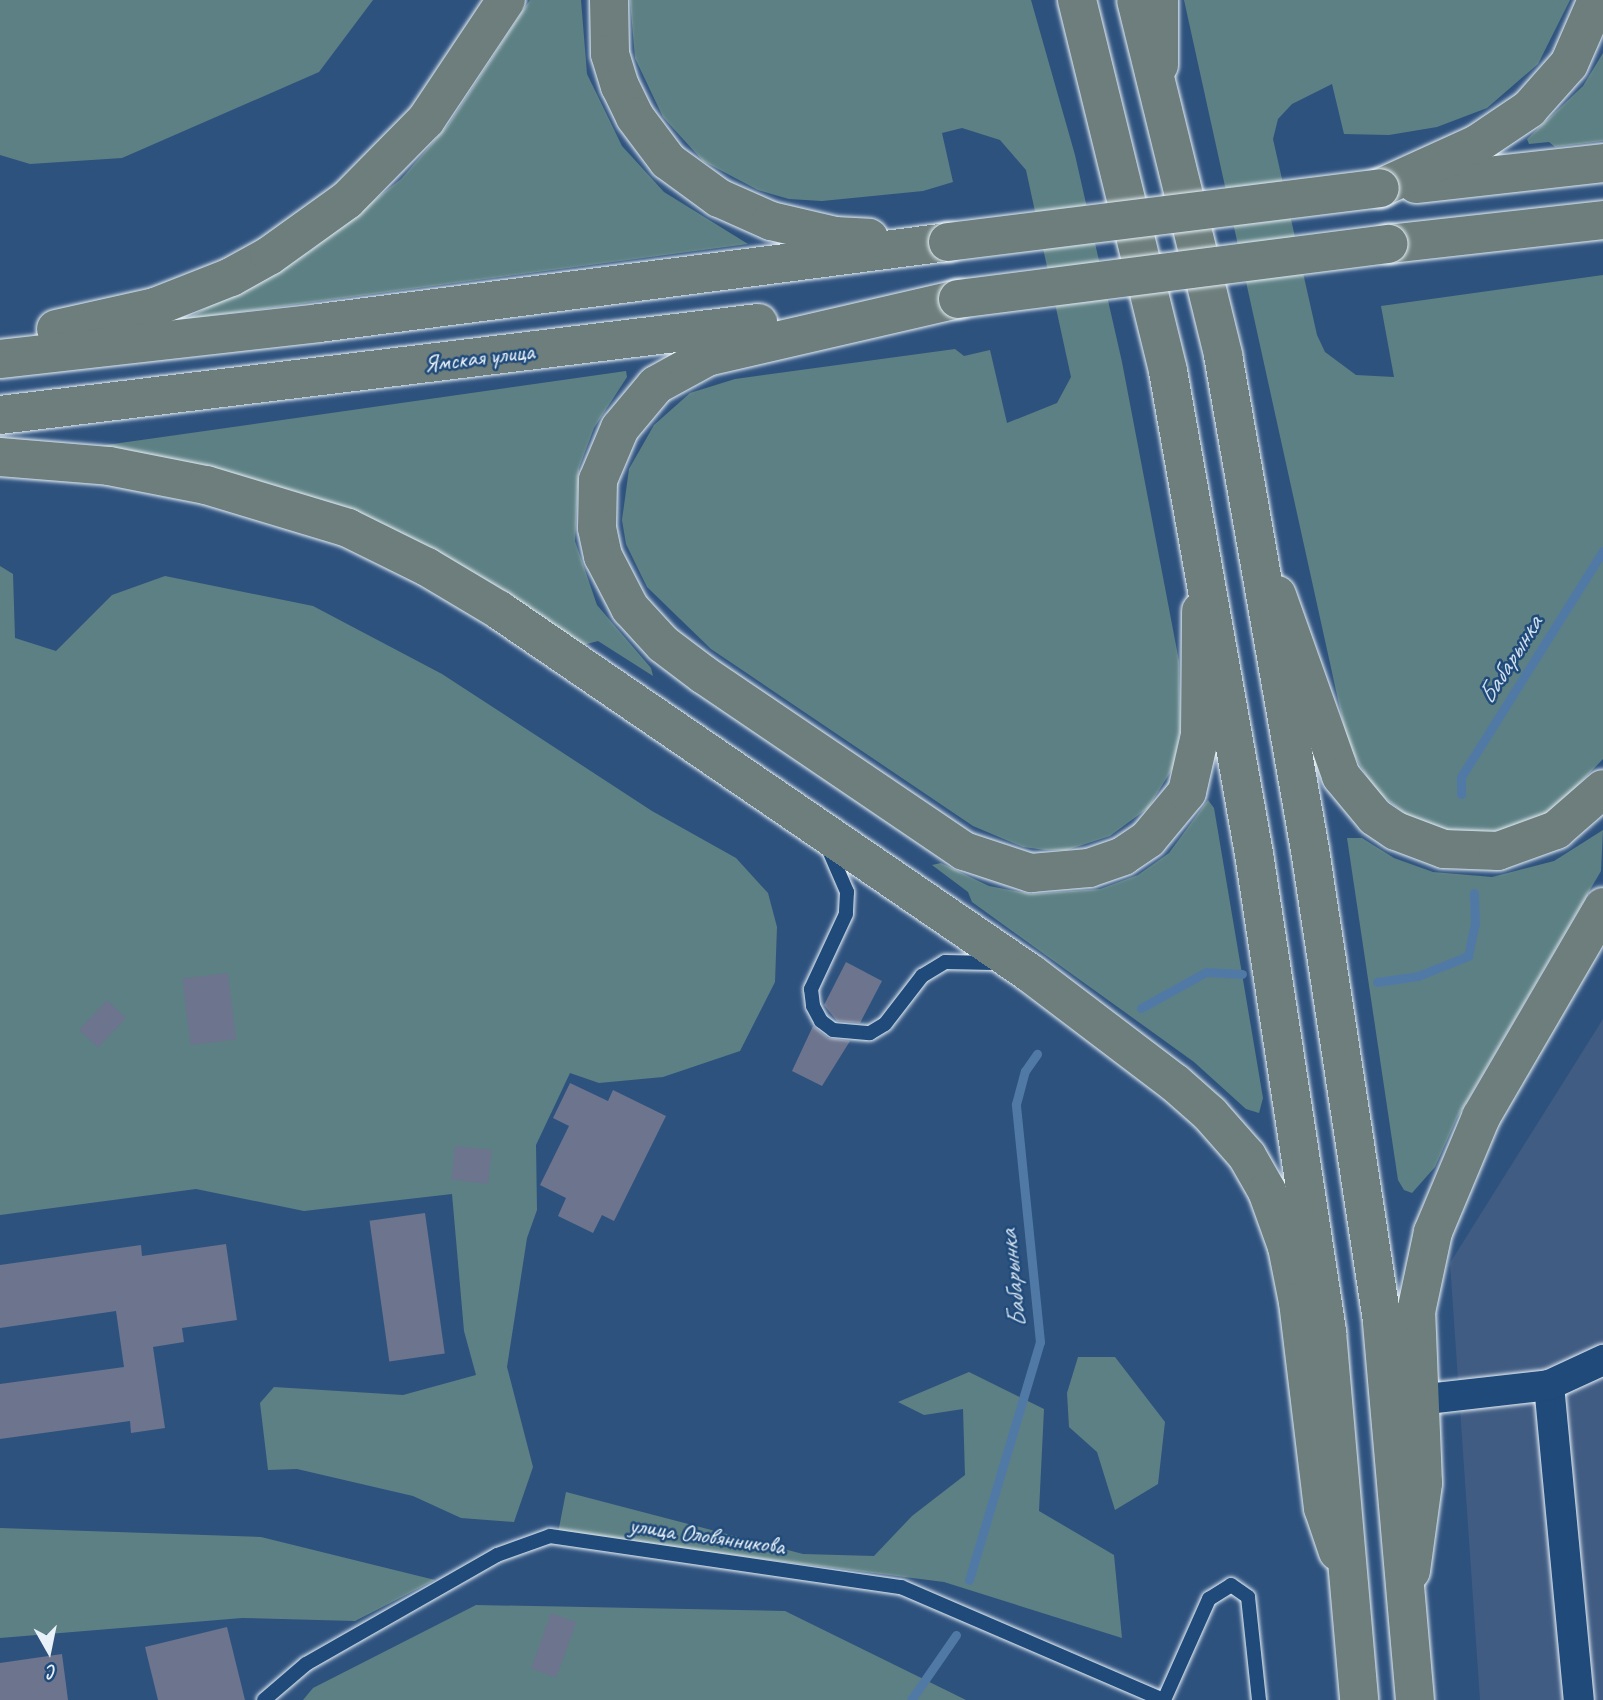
<!DOCTYPE html>
<html>
<head>
<meta charset="utf-8">
<style>
  body { margin:0 }
  #map { position:relative; width:1603px; height:1700px; overflow:hidden; background:#2e527e; font-family:Caveat,sans-serif }
  div>[style] { position:absolute }
  .built>* { inset:0; background:#415c83 }
  .green>* { inset:0; background:#5d8084 }
  .stream>* { height:9px; margin:-4.5px; padding:0 4.5px; transform-origin:4.5px; border-radius:4.5px; background:#507aa5 }
  .building>* { inset:0; background:#6c748e; transform-origin:0 0 }
  .roads { filter:drop-shadow(0 0 2px #e8f1f8) drop-shadow(0 0 2px #e8f1f8) }
  .service>* { height:14px; margin:-7px; padding:0 7px; transform-origin:7px; border-radius:7px; background:#1f4a7a }
  .minor>* { height:30px; margin:-15px; padding:0 15px; transform-origin:15px; border-radius:15px; background:#1f4a7a }
  .primary>* { height:38px; margin:-19px; padding:0 19px; transform-origin:19px; border-radius:19px; background:#6d7e7c }
  .trunk>* { height:38px; margin:-19px; padding:0 19px; transform-origin:19px; border-radius:19px; background:#6d7e7c }
  .bridges { filter:drop-shadow(0 0 2px #e8f1f8) drop-shadow(0 0 2px #e8f1f8) }
  .primary-bridge>* { height:38px; margin:-19px; padding:0 19px; transform-origin:19px; border-radius:19px; background:#6d7e7c }
  span { translate:-50% -50%; white-space:nowrap; text-align:center; line-height:1.15; -webkit-text-stroke:5px #1f4a7a; paint-order:stroke }
  .street-label { font-size:24px; color:#e8f1f8 }
  .water-label { font-size:26px; color:#d1dfec; font-style:italic }
  .north { position:absolute; left:14px; top:1616px; width:70px; height:70px; -webkit-text-stroke:5px #1f4a7a; paint-order:stroke; rotate:171deg; font-size:19px; font-weight:700; line-height:28px; text-align:center; color:#e8f1f8 }
  .north::after { content:''; display:block; margin:auto; width:24px; height:32px; background:#e8f1f8; clip-path:polygon(50% 0,100% 100%,50% 72%,0 100%) }
</style>
</head>
<body>
<div id="map">
  <div class="built">
    <div style="clip-path:polygon(1603px 1019px,1603px 1700px,1480px 1700px,1450px 1263px)"></div>
  </div>
  <div class="green">
    <div style="clip-path:polygon(0 0,373px 0,319px 72px,122px 158px,30px 164px,0 155px)"></div>
    <div style="clip-path:polygon(530px 0,581px 0,587px 74px,622px 146px,664px 192px,748px 244px,186px 319px,310px 251px,401px 179px,448px 125px)"></div>
    <div style="clip-path:polygon(630px 0,1031px 0,1075px 155px,1122px 362px,1179px 661px,1180px 732px,1173px 768px,1148px 808px,1110px 836px,1067px 850px,1045px 850px,1023px 847px,973px 826px,711px 649px,647px 587px,626px 544px,622px 520px,629px 469px,654px 425px,690px 393px,735px 379px,955px 349px,964px 356px,990px 350px,1007px 423px,1057px 403px,1071px 377px,1026px 170px,1000px 140px,962px 128px,942px 133px,953px 182px,923px 191px,822px 201px,789px 199px,758px 190px,703px 161px,663px 117px,635px 58px)"></div>
    <div style="clip-path:polygon(1184px 0,1570px 0,1538px 64px,1487px 108px,1437px 127px,1389px 135px,1344px 134px,1332px 84px,1292px 104px,1278px 119px,1273px 139px,1317px 335px,1325px 352px,1356px 375px,1394px 377px,1381px 306px,1603px 275px,1603px 759px,1558px 806px,1535px 820px,1510px 830px,1456px 834px,1410px 818px,1375px 790px,1348px 745px)"></div>
    <div style="clip-path:polygon(1603px 53px,1603px 141px,1555px 147px,1549px 142px,1529px 144px,1527px 139px,1583px 86px)"></div>
    <div style="clip-path:polygon(626px 371px,627px 377px,594px 428px,579px 468px,575px 541px,597px 605px,651px 668px,653px 676px,598px 641px,583px 645px,321px 501px,219px 471px,99px 446px)"></div>
    <div style="clip-path:polygon(0 566px,13px 574px,15px 638px,56px 651px,112px 595px,165px 576px,313px 606px,442px 674px,652px 811px,736px 858px,768px 893px,777px 927px,775px 982px,740px 1051px,663px 1077px,599px 1083px,570px 1073px,536px 1145px,537px 1210px,527px 1238px,507px 1367px,533px 1467px,514px 1522px,461px 1518px,413px 1496px,297px 1469px,268px 1470px,260px 1403px,274px 1387px,403px 1395px,476px 1375px,464px 1331px,452px 1194px,304px 1211px,196px 1189px,0 1215px)"></div>
    <div style="clip-path:polygon(1208px 800px,1214px 808px,1263px 1098px,1259px 1113px,1246px 1109px,1194px 1062px,972px 902px,968px 892px,932px 865px,941px 863px,989px 886px,1031px 894px,1100px 889px,1138px 875px,1169px 853px)"></div>
    <div style="clip-path:polygon(1603px 830px,1601px 871px,1457px 1118px,1435px 1167px,1412px 1193px,1404px 1190px,1398px 1180px,1347px 838px,1362px 838px,1394px 858px,1433px 872px,1492px 877px,1554px 861px)"></div>
    <div style="clip-path:polygon(1078px 1357px,1115px 1357px,1165px 1422px,1158px 1484px,1115px 1510px,1097px 1452px,1069px 1427px,1067px 1393px)"></div>
    <div style="clip-path:polygon(969px 1372px,1044px 1409px,1039px 1511px,1114px 1555px,1122px 1638px,944px 1582px,558px 1533px,566px 1492px,803px 1554px,874px 1556px,912px 1516px,965px 1475px,963px 1409px,924px 1415px,898px 1402px)"></div>
    <div style="clip-path:polygon(0 1528px,261px 1537px,435px 1580px,355px 1621px,242px 1618px,0 1638px)"></div>
    <div style="clip-path:polygon(476px 1605px,785px 1611px,966px 1700px,303px 1700px,313px 1688px)"></div>
  </div>
  <div class="stream">
    <div style="left:1461px;top:794px;width:17px;rotate:-90deg"></div>
    <div style="left:1461px;top:777px;width:267px;rotate:-57.9deg"></div>
    <div style="left:1377px;top:982px;width:41px;rotate:-8.3deg"></div>
    <div style="left:1418px;top:976px;width:54px;rotate:-21.8deg"></div>
    <div style="left:1468px;top:956px;width:33px;rotate:-78deg"></div>
    <div style="left:1475px;top:924px;width:31px;rotate:-92deg"></div>
    <div style="left:1141px;top:1008px;width:74px;rotate:-29deg"></div>
    <div style="left:1206px;top:972px;width:36px;rotate:3deg"></div>
    <div style="left:969px;top:1580px;width:248px;rotate:-73.4deg"></div>
    <div style="left:1040px;top:1342px;width:239px;rotate:-95.8deg"></div>
    <div style="left:1016px;top:1104px;width:34px;rotate:-75deg"></div>
    <div style="left:1025px;top:1071px;width:21px;rotate:-55deg"></div>
    <div style="left:911px;top:1700px;width:79px;rotate:-55.3deg"></div>
  </div>
  <div class="building">
    <div style="clip-path:polygon(846px 962px,882px 981px,860px 1023px,837px 1021px,824px 1005px)"></div>
    <div style="left:228px;top:973px;width:67px;height:46px;rotate:83deg"></div>
    <div style="left:107px;top:1000px;width:26px;height:41px;rotate:43deg"></div>
    <div style="clip-path:polygon(813px 1026px,828px 1038px,850px 1041px,822px 1086px,792px 1071px)"></div>
    <div style="clip-path:polygon(570px 1083px,608px 1101px,613px 1090px,666px 1116px,614px 1221px,602px 1215px,593px 1233px,558px 1216px,566px 1198px,540px 1185px,569px 1126px,553px 1118px)"></div>
    <div style="left:455px;top:1146px;width:37px;height:34px;rotate:6deg"></div>
    <div style="left:425px;top:1213px;width:142px;height:56px;rotate:82deg"></div>
    <div style="clip-path:polygon(226px 1244px,237px 1320px,182px 1328px,184px 1342px,153px 1347px,165px 1428px,131px 1433px,130px 1421px,0 1439px,0 1384px,124px 1367px,116px 1311px,0 1328px,0 1265px,141px 1245px,142px 1256px)"></div>
    <div style="left:551px;top:1613px;width:27px;height:59px;rotate:20deg"></div>
    <div style="clip-path:polygon(227px 1627px,245px 1700px,158px 1700px,145px 1647px)"></div>
    <div style="clip-path:polygon(62px 1654px,68px 1700px,0 1700px,0 1663px)"></div>
  </div>
  <div class="roads">
    <div class="service">
      <div style="left:828px;top:848px;width:48px;rotate:66.6deg"></div>
      <div style="left:847px;top:892px;width:22px;rotate:93deg"></div>
      <div style="left:846px;top:914px;width:83px;rotate:115deg"></div>
      <div style="left:811px;top:989px;width:17px;rotate:83deg"></div>
      <div style="left:813px;top:1006px;width:17px;rotate:62deg"></div>
      <div style="left:821px;top:1021px;width:15px;rotate:37deg"></div>
      <div style="left:833px;top:1030px;width:37px;rotate:5deg"></div>
      <div style="left:870px;top:1033px;width:17px;rotate:-31deg"></div>
      <div style="left:885px;top:1024px;width:61px;rotate:-52.4deg"></div>
      <div style="left:922px;top:976px;width:27px;rotate:-31deg"></div>
      <div style="left:945px;top:962px;width:48px;rotate:1.2deg"></div>
      <div style="left:264px;top:1700px;width:55px;rotate:-40.6deg"></div>
      <div style="left:306px;top:1664px;width:220px;rotate:-29.7deg"></div>
      <div style="left:497px;top:1555px;width:56px;rotate:-19.7deg"></div>
      <div style="left:550px;top:1536px;width:355px;rotate:8.3deg"></div>
      <div style="left:901px;top:1587px;width:286px;rotate:23.3deg"></div>
      <div style="left:1164px;top:1700px;width:111px;rotate:-66deg"></div>
      <div style="left:1209px;top:1599px;width:26px;rotate:-32deg"></div>
      <div style="left:1231px;top:1585px;width:21px;rotate:35deg"></div>
      <div style="left:1248px;top:1597px;width:104px;rotate:83.9deg"></div>
    </div>
    <div class="minor">
      <div style="left:1549px;top:1385px;width:316px;rotate:84.6deg"></div>
      <div style="left:1418px;top:1400px;width:132px;rotate:-6.5deg"></div>
      <div style="left:1549px;top:1385px;width:60px;rotate:-24.8deg"></div>
    </div>
    <div class="primary">
      <div style="left:609px;top:0;width:54px;rotate:88.9deg"></div>
      <div style="left:610px;top:54px;width:34px;rotate:73deg"></div>
      <div style="left:620px;top:86px;width:34px;rotate:64deg"></div>
      <div style="left:635px;top:117px;width:55px;rotate:53.1deg"></div>
      <div style="left:668px;top:161px;width:63px;rotate:36deg"></div>
      <div style="left:719px;top:198px;width:57px;rotate:23.9deg"></div>
      <div style="left:771px;top:221px;width:66px;rotate:13.2deg"></div>
      <div style="left:835px;top:236px;width:34px;rotate:3deg"></div>
      <div style="left:1159px;top:0;width:65px;rotate:90deg"></div>
      <div style="left:1416px;top:184px;width:188px;rotate:-6.4deg"></div>
      <div style="left:1380px;top:188px;width:107px;rotate:-24.4deg"></div>
      <div style="left:1477px;top:144px;width:63px;rotate:-33.9deg"></div>
      <div style="left:1529px;top:109px;width:60px;rotate:-48.4deg"></div>
      <div style="left:1569px;top:64px;width:70px;rotate:-66.4deg"></div>
      <div style="left:1389px;top:244px;width:215px;rotate:-6.4deg"></div>
      <div style="left:958px;top:299px;width:258px;rotate:167deg"></div>
      <div style="left:707px;top:357px;width:58px;rotate:151.2deg"></div>
      <div style="left:656px;top:385px;width:56px;rotate:129.9deg"></div>
      <div style="left:620px;top:428px;width:56px;rotate:112.9deg"></div>
      <div style="left:598px;top:480px;width:48px;rotate:91.2deg"></div>
      <div style="left:597px;top:528px;width:29px;rotate:78deg"></div>
      <div style="left:603px;top:556px;width:59px;rotate:62.6deg"></div>
      <div style="left:630px;top:608px;width:49px;rotate:47.5deg"></div>
      <div style="left:663px;top:644px;width:51px;rotate:37.1deg"></div>
      <div style="left:704px;top:675px;width:314px;rotate:34.1deg"></div>
      <div style="left:964px;top:851px;width:71px;rotate:18.2deg"></div>
      <div style="left:1031px;top:873px;width:58px;rotate:-4.9deg"></div>
      <div style="left:1089px;top:868px;width:36px;rotate:-19deg"></div>
      <div style="left:1123px;top:856px;width:30px;rotate:-34deg"></div>
      <div style="left:1148px;top:839px;width:61px;rotate:-50.3deg"></div>
      <div style="left:1187px;top:792px;width:58px;rotate:-77.2deg"></div>
      <div style="left:1200px;top:735px;width:124px;rotate:-89.5deg"></div>
      <div style="left:56px;top:329px;width:101px;rotate:-12.5deg"></div>
      <div style="left:155px;top:307px;width:82px;rotate:-21.5deg"></div>
      <div style="left:231px;top:277px;width:43px;rotate:-28.9deg"></div>
      <div style="left:269px;top:256px;width:96px;rotate:-35.7deg"></div>
      <div style="left:347px;top:200px;width:112px;rotate:-45.4deg"></div>
      <div style="left:426px;top:120px;width:144px;rotate:-56.3deg"></div>
      <div style="left:0;top:359px;width:321px;rotate:-6.4deg"></div>
      <div style="left:319px;top:323px;width:634px;rotate:-7.34deg"></div>
      <div style="left:0;top:415px;width:764px;rotate:-6.92deg"></div>
      <div style="left:0;top:457px;width:109px;rotate:4.7deg"></div>
      <div style="left:109px;top:466px;width:99px;rotate:11.1deg"></div>
      <div style="left:206px;top:485px;width:148px;rotate:16.8deg"></div>
      <div style="left:348px;top:528px;width:88px;rotate:26.3deg"></div>
      <div style="left:427px;top:567px;width:84px;rotate:30.8deg"></div>
      <div style="left:499px;top:610px;width:643px;rotate:34.36deg"></div>
      <div style="left:1030px;top:973px;width:182px;rotate:37.2deg"></div>
      <div style="left:1175px;top:1083px;width:47px;rotate:41.5deg"></div>
      <div style="left:1210px;top:1114px;width:56px;rotate:48.6deg"></div>
      <div style="left:1247px;top:1156px;width:40px;rotate:60.3deg"></div>
      <div style="left:1267px;top:1191px;width:59px;rotate:70.3deg"></div>
      <div style="left:1287px;top:1247px;width:56px;rotate:78.7deg"></div>
      <div style="left:1298px;top:1302px;width:208px;rotate:83.1deg"></div>
      <div style="left:1323px;top:1508px;width:46px;rotate:71.2deg"></div>
      <div style="left:1277px;top:595px;width:192px;rotate:70.5deg"></div>
      <div style="left:1341px;top:776px;width:53px;rotate:50.3deg"></div>
      <div style="left:1375px;top:817px;width:25px;rotate:34deg"></div>
      <div style="left:1396px;top:831px;width:51px;rotate:20.6deg"></div>
      <div style="left:1444px;top:849px;width:54px;rotate:2.1deg"></div>
      <div style="left:1498px;top:851px;width:62px;rotate:-19.9deg"></div>
      <div style="left:1556px;top:830px;width:62px;rotate:-41.1deg"></div>
      <div style="left:1411px;top:1571px;width:89px;rotate:-82.2deg"></div>
      <div style="left:1423px;top:1483px;width:171px;rotate:-92.3deg"></div>
      <div style="left:1416px;top:1312px;width:82px;rotate:-78deg"></div>
      <div style="left:1433px;top:1232px;width:125px;rotate:-67.3deg"></div>
      <div style="left:1481px;top:1117px;width:243px;rotate:-59.8deg"></div>
    </div>
    <div class="trunk">
      <div style="left:1077px;top:0;width:382px;rotate:76.2deg"></div>
      <div style="left:1168px;top:371px;width:491px;rotate:79.9deg"></div>
      <div style="left:1254px;top:854px;width:484px;rotate:81.3deg"></div>
      <div style="left:1327px;top:1332px;width:369px;rotate:85deg"></div>
      <div style="left:1136px;top:0;width:366px;rotate:76.2deg"></div>
      <div style="left:1223px;top:355px;width:503px;rotate:80.03deg"></div>
      <div style="left:1310px;top:850px;width:478px;rotate:81.3deg"></div>
      <div style="left:1382px;top:1323px;width:378px;rotate:85deg"></div>
    </div>
  </div>
  <div class="bridges">
    <div class="primary-bridge">
      <div style="left:948px;top:242px;width:435px;rotate:-7.1deg"></div>
      <div style="left:958px;top:299px;width:434px;rotate:-7.3deg"></div>
    </div>
  </div>
  <div class="street-label">
    <span style="left:479px;top:358px;rotate:-7deg">Ямская улица</span>
    <span style="left:707px;top:1536px;rotate:8deg">улица Оловянникова</span>
  </div>
  <div class="water-label">
    <span style="left:1510px;top:660px;rotate:-58deg">Бабарынка</span>
    <span style="left:1013px;top:1279px;rotate:-96deg">Бабарынка</span>
  </div>
  <div class="north">С</div>
</div>
</body>
</html>
